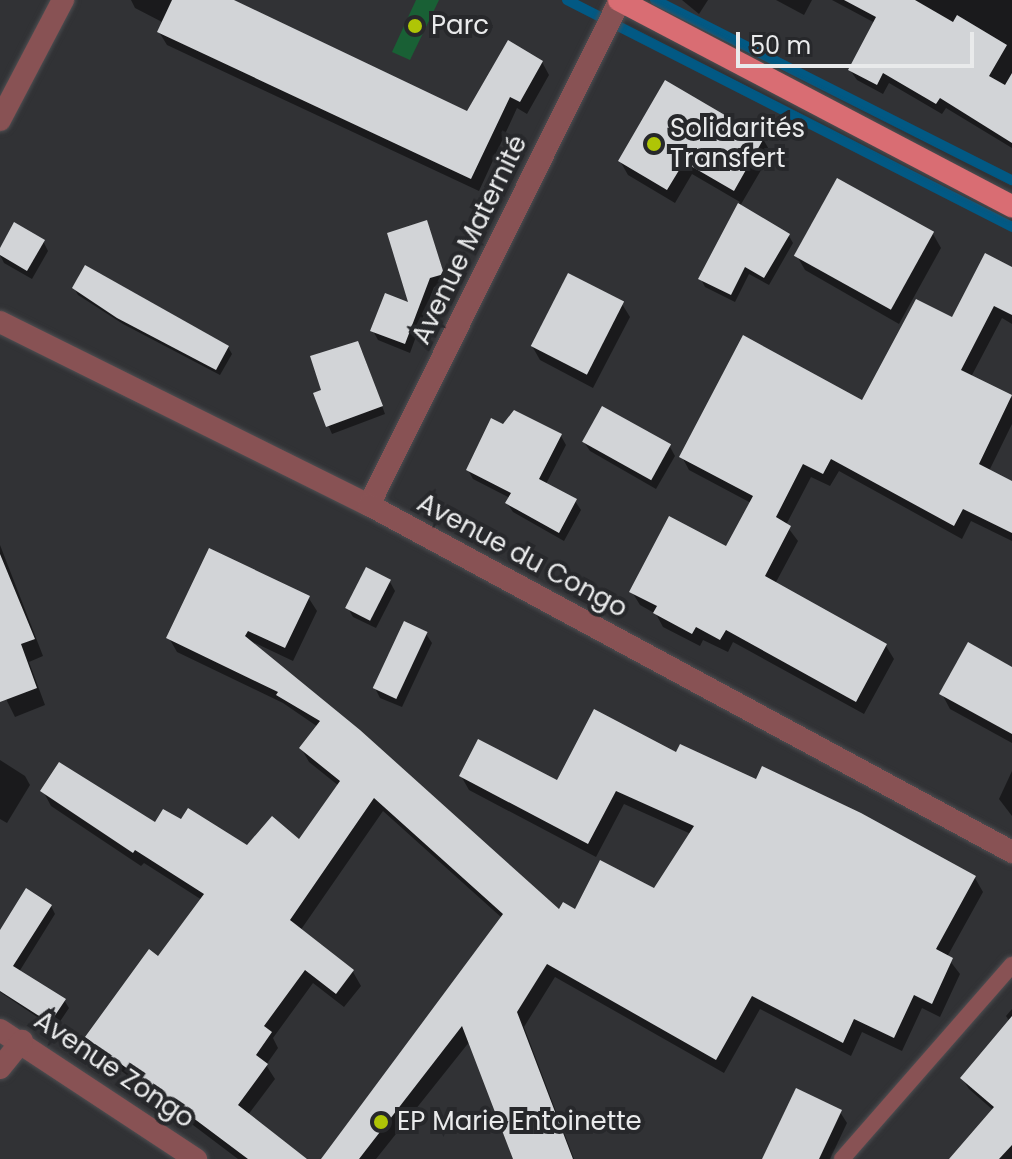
<!DOCTYPE html>
<html>
<head>
<meta charset="utf-8">
<style>
  body { margin:0 }
  #map { position:relative; width:1012px; height:1159px; overflow:hidden; background:#313235; font-family:Poppins,sans-serif }
  div>[style] { position:absolute }
  .green>* { inset:0; background:#196035 }
  .shadow>* { inset:0; background:#0007 }
  .stream>* { height:10px; margin:-5px; padding:0 5px; transform-origin:5px; border-radius:5px; background:#025984 }
  .building>* { inset:0; background:#d2d4d7; transform-origin:0 0 }
  .roads { filter:drop-shadow(0 0 2px #4e4f52) drop-shadow(0 0 2px #4e4f52) }
  .service>* { height:16px; margin:-8px; padding:0 8px; transform-origin:8px; border-radius:8px; background:#885254 }
  .minor>* { height:22px; margin:-11px; padding:0 11px; transform-origin:11px; border-radius:11px; background:#885254 }
  .tertiary>* { height:22px; margin:-11px; padding:0 11px; transform-origin:11px; border-radius:11px; background:#885254 }
  .primary>* { height:22px; margin:-11px; padding:0 11px; transform-origin:11px; border-radius:11px; background:#d96d73 }
  .dots>* { width:22px; height:22px; translate:-50% -50%; box-sizing:border-box; border:4px solid #27282b; border-radius:50% }
  span { translate:-50% -50%; white-space:nowrap; text-align:center; line-height:1.15; -webkit-text-stroke:8px #27282b; paint-order:stroke }
  .poi-label { font-size:26px; color:#e9eaeb }
  .left { translate:0 -50%; text-align:left }
  .street-label { font-size:26px; color:#e9eaeb }
  .scale { position:absolute; left:736px; top:32px; width:238px; height:36px; box-sizing:border-box; border:4px solid #e9eaeb; border-top:0; padding-left:10px; font-size:24px; line-height:28px; white-space:nowrap; color:#e9eaeb; -webkit-text-stroke:6px #27282b; paint-order:stroke }
</style>
</head>
<body>
<div id="map">
  <div class="green">
    <div style="clip-path:polygon(416px 0,439px 0,410px 60px,392px 52px)"></div>
  </div>
  <div class="shadow">
    <div style="clip-path:polygon(131px 0,226px 0,468px 113px,542px 62px,549px 75px,527px 114px,517px 108px,479px 191px,167px 45px,159px 32px,164px 23px,135px 8px)"></div>
    <div style="clip-path:polygon(682px 0,708px 0,699px 14px)"></div>
    <div style="clip-path:polygon(776px 0,812px 0,804px 15px)"></div>
    <div style="clip-path:polygon(832px 0,1012px 0,1012px 148px,946px 108px,942px 114px,889px 83px,883px 94px,857px 80px,850px 70px,875px 23px)"></div>
    <div style="clip-path:polygon(763px 139px,771px 153px,740px 206px,789px 236px,793px 243px,769px 285px,749px 274px,735px 302px,705px 287px,701px 279px,740px 202px,692px 174px,675px 203px,628px 175px,620px 161px)"></div>
    <div style="clip-path:polygon(838px 181px,933px 234px,941px 248px,899px 324px,805px 270px,797px 256px)"></div>
    <div style="clip-path:polygon(426px 223px,447px 283px,434px 287px,410px 353px,378px 340px,373px 331px,411px 305px)"></div>
    <div style="clip-path:polygon(43px 241px,48px 251px,32px 279px,4px 263px,0 255px,0 252px)"></div>
    <div style="clip-path:polygon(1012px 269px,1012px 324px,1002px 318px,971px 377px,1012px 398px,1012px 424px,989px 471px,1012px 483px,1012px 541px,971px 521px,962px 539px,839px 471px,830px 486px,811px 477px,786px 525px,798px 541px,775px 584px,886px 646px,894px 659px,864px 714px,733px 642px,728px 652px,703px 640px,700px 646px,663px 627px,656px 614px,640px 605px,632px 592px,726px 549px,751px 503px,689px 470px,682px 457px,862px 402px)"></div>
    <div style="clip-path:polygon(74px 288px,228px 347px,232px 354px,220px 375px,123px 324px,78px 295px)"></div>
    <div style="clip-path:polygon(622px 304px,630px 317px,593px 388px,540px 360px,532px 346px)"></div>
    <div style="clip-path:polygon(362px 351px,385px 414px,332px 434px,315px 395px,323px 391px)"></div>
    <div style="clip-path:polygon(503px 426px,561px 436px,566px 445px,546px 484px,575px 501px,581px 510px,564px 541px,513px 512px,507px 503px,510px 498px,473px 479px,468px 470px)"></div>
    <div style="clip-path:polygon(584px 442px,670px 447px,675px 456px,656px 489px,590px 451px)"></div>
    <div style="clip-path:polygon(0 545px,43px 656px,29px 662px,45px 705px,15px 717px,0 687px)"></div>
    <div style="clip-path:polygon(390px 582px,395px 591px,376px 628px,353px 617px,348px 608px)"></div>
    <div style="clip-path:polygon(308px 597px,317px 611px,293px 661px,251px 641px,559px 913px,576px 912px,655px 890px,691px 834px,624px 804px,596px 857px,469px 790px,461px 776px,558px 783px,677px 755px,975px 878px,983px 892px,947px 957px,960px 974px,940px 1017px,922px 1008px,902px 1051px,862px 1032px,851px 1056px,760px 1009px,724px 1073px,555px 977px,524px 1027px,574px 1159px,515px 1159px,470px 1041px,376px 1159px,324px 1159px,502px 918px,383px 811px,300px 931px,353px 972px,361px 986px,344px 1007px,313px 983px,273px 1038px,278px 1048px,266px 1065px,275px 1079px,248px 1115px,303px 1159px,238px 1159px,95px 1051px,87px 1037px,159px 959px,202px 900px,144px 863px,141px 866px,51px 806px,43px 791px,248px 848px,300px 842px,339px 786px,309px 762px,301px 748px,318px 727px,283px 703px,177px 652px,169px 638px)"></div>
    <div style="clip-path:polygon(426px 634px,432px 643px,402px 707px,380px 698px,375px 688px)"></div>
    <div style="clip-path:polygon(1012px 670px,1012px 743px,950px 709px,942px 694px)"></div>
    <div style="clip-path:polygon(0 760px,25px 776px,30px 785px,7px 823px,0 819px)"></div>
    <div style="clip-path:polygon(1012px 771px,1012px 816px,999px 799px)"></div>
    <div style="clip-path:polygon(51px 906px,55px 914px,19px 972px,64px 1000px,69px 1008px,55px 1029px,0 992px,0 934px)"></div>
    <div style="clip-path:polygon(1012px 1009px,1012px 1159px,952px 1159px,993px 1110px,969px 1089px,962px 1078px,1010px 1022px,1006px 1016px)"></div>
    <div style="clip-path:polygon(840px 1112px,847px 1123px,830px 1159px,765px 1159px)"></div>
  </div>
  <div class="stream">
    <div style="left:567px;top:0;width:500px;rotate:27deg"></div>
    <div style="left:655px;top:0;width:400px;rotate:26.8deg"></div>
  </div>
  <div class="building">
    <div style="clip-path:polygon(172px 0,234px 0,467px 111px,508px 40px,543px 61px,520px 102px,510px 97px,471px 179px,157px 32px)"></div>
    <div style="clip-path:polygon(844px 0,915px 0,953px 22px,957px 15px,1007px 45px,989px 76px,1005px 85px,1012px 73px,1012px 143px,940px 98px,936px 104px,883px 73px,877px 85px,848px 70px,876px 17px)"></div>
    <div style="clip-path:polygon(665px 80px,764px 138px,734px 191px,684px 162px,667px 190px,618px 161px)"></div>
    <div style="left:837px;top:178px;width:111px;height:89px;rotate:29deg"></div>
    <div style="clip-path:polygon(738px 203px,790px 234px,764px 278px,745px 267px,731px 295px,698px 279px)"></div>
    <div style="clip-path:polygon(427px 220px,444px 274px,430px 278px,405px 344px,370px 331px,385px 293px,408px 302px,387px 233px)"></div>
    <div style="clip-path:polygon(14px 222px,45px 240px,27px 271px,0 255px,0 248px)"></div>
    <div style="clip-path:polygon(985px 253px,1012px 267px,1012px 315px,994px 306px,961px 370px,1012px 395px,979px 464px,1012px 481px,1012px 533px,963px 509px,954px 526px,831px 459px,823px 474px,803px 464px,776px 517px,791px 526px,765px 576px,887px 644px,856px 702px,726px 630px,720px 640px,696px 627px,692px 634px,653px 613px,657px 606px,629px 592px,669px 516px,726px 546px,753px 496px,679px 457px,743px 335px,862px 400px,916px 299px,952px 317px)"></div>
    <div style="clip-path:polygon(85px 265px,229px 346px,216px 370px,117px 318px,72px 288px)"></div>
    <div style="left:568px;top:273px;width:63px;height:82px;rotate:27deg"></div>
    <div style="clip-path:polygon(358px 341px,383px 406px,326px 427px,313px 393px,321px 390px,310px 356px)"></div>
    <div style="left:602px;top:406px;width:79px;height:41px;rotate:29deg"></div>
    <div style="clip-path:polygon(514px 410px,562px 434px,539px 479px,577px 499px,559px 533px,505px 503px,511px 493px,466px 470px,491px 418px,503px 424px)"></div>
    <div style="clip-path:polygon(209px 548px,310px 596px,285px 648px,248px 631px,245px 636px,360px 730px,559px 909px,563px 902px,575px 909px,600px 860px,654px 888px,694px 826px,616px 791px,588px 844px,459px 776px,478px 739px,557px 780px,594px 709px,676px 752px,680px 744px,756px 779px,762px 766px,861px 813px,976px 876px,936px 949px,953px 958px,932px 1004px,914px 995px,894px 1038px,854px 1019px,843px 1043px,752px 996px,716px 1060px,547px 964px,517px 1012px,573px 1159px,513px 1159px,462px 1026px,359px 1159px,321px 1159px,503px 914px,374px 798px,290px 920px,354px 970px,336px 994px,305px 970px,264px 1026px,272px 1032px,256px 1055px,268px 1064px,238px 1105px,307px 1159px,248px 1159px,85px 1037px,149px 949px,158px 956px,204px 894px,135px 850px,133px 853px,40px 791px,59px 762px,155px 822px,163px 809px,181px 819px,188px 808px,247px 845px,272px 816px,299px 839px,340px 781px,299px 748px,320px 721px,276px 695px,278px 692px,166px 638px)"></div>
    <div style="clip-path:polygon(0 554px,35px 639px,21px 644px,37px 688px,0 702px)"></div>
    <div style="left:366px;top:567px;width:28px;height:46px;rotate:27deg"></div>
    <div style="left:404px;top:621px;width:26px;height:74px;rotate:25deg"></div>
    <div style="clip-path:polygon(968px 642px,1012px 667px,1012px 734px,939px 694px)"></div>
    <div style="clip-path:polygon(26px 888px,52px 905px,13px 966px,66px 999px,50px 1023px,0 991px,0 930px)"></div>
    <div style="clip-path:polygon(1012px 1016px,1012px 1145px,999px 1159px,949px 1159px,994px 1107px,960px 1078px)"></div>
    <div style="clip-path:polygon(796px 1088px,842px 1110px,819px 1159px,762px 1159px)"></div>
  </div>
  <div class="roads">
    <div class="service">
      <div style="left:842px;top:1159px;width:258px;rotate:-48.8deg"></div>
    </div>
    <div class="minor">
      <div style="left:0;top:120px;width:136px;rotate:-62.3deg"></div>
      <div style="left:369px;top:505px;width:564px;rotate:-63.57deg"></div>
      <div style="left:0;top:1030px;width:235px;rotate:33.4deg"></div>
      <div style="left:0;top:1068px;width:35px;rotate:-51deg"></div>
    </div>
    <div class="tertiary">
      <div style="left:0;top:322px;width:412px;rotate:26.4deg"></div>
      <div style="left:369px;top:505px;width:731px;rotate:28.35deg"></div>
    </div>
    <div class="primary">
      <div style="left:619px;top:0;width:444px;rotate:27.7deg"></div>
    </div>
  </div>
  <div class="dots">
    <div style="left:415px;top:26px;background:#afc506"></div>
    <div style="left:654px;top:144px;background:#afc506"></div>
    <div style="left:381px;top:1122px;background:#afc506"></div>
  </div>
  <div class="poi-label">
    <span class="left" style="left:431px;top:26px">Parc</span>
    <span class="left" style="left:670px;top:144px">Solidarités<br>Transfert</span>
    <span class="left" style="left:397px;top:1122px">EP Marie Entoinette</span>
  </div>
  <div class="street-label">
    <span style="left:470px;top:240px;rotate:-64deg">Avenue Maternité</span>
    <span style="left:522px;top:556px;rotate:28deg">Avenue du Congo</span>
    <span style="left:114px;top:1070px;rotate:34deg">Avenue Zongo</span>
  </div>
  <div class="scale">50 m</div>
</div>
</body>
</html>
